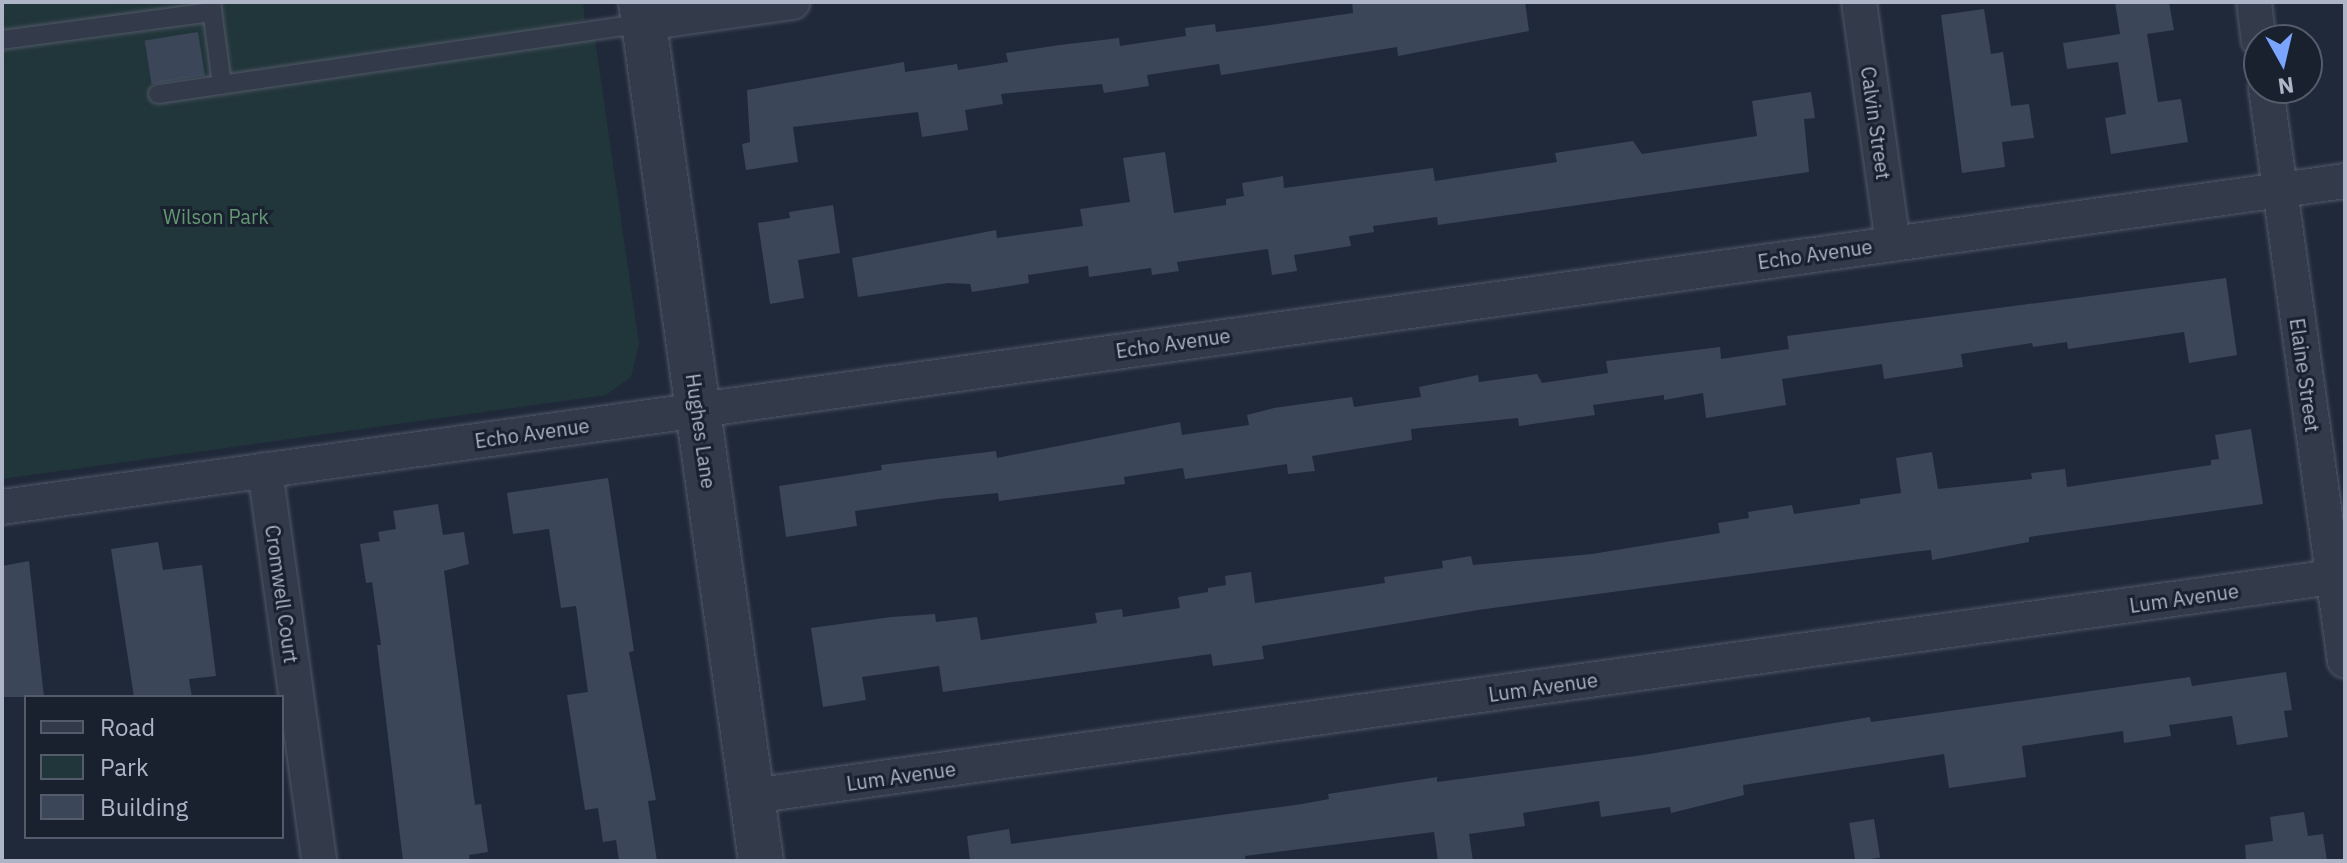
<!DOCTYPE html>
<html>
<head>
<meta charset="utf-8">
<style>
  body { margin:0 }
  #map { position:relative; width:2347px; height:863px; overflow:hidden; background:#1f2939; font-family:"IBM Plex Sans",sans-serif }
  div>[style] { position:absolute }
  .green>* { inset:0; background:#21363a }
  .building>* { inset:0; background:#3b4659; transform-origin:0 0 }
  .roads { filter:drop-shadow(0 0 2px #515867) drop-shadow(0 0 2px #515867) }
  .service>* { height:18px; margin:-9px; padding:0 9px; transform-origin:9px; border-radius:9px; background:#333b4a }
  .minor>* { height:34px; margin:-17px; padding:0 17px; transform-origin:17px; border-radius:17px; background:#333b4a }
  .tertiary>* { height:44px; margin:-22px; padding:0 22px; transform-origin:22px; border-radius:22px; background:#333b4a }
  span { translate:-50% -50%; white-space:nowrap; text-align:center; line-height:1.15; -webkit-text-stroke:6px #19202e; paint-order:stroke }
  .street-label { font-size:20px; color:#adb5c6 }
  .park-label { font-size:20px; color:#649873 }
  .frame { position:absolute; inset:0; border:4px solid #adb5c6; pointer-events:none }
  .legend { position:absolute; left:24px; top:695px; width:260px; height:144px; box-sizing:border-box; background:#19202e; border:2px solid #545c6b; margin:0; padding:10px 14px; list-style:none; font-size:24px; color:#adb5c6 }
  .legend li { display:flex; align-items:center; gap:16px; height:40px }
  .legend b { width:40px; border:2px solid #545c6b }
  .north { position:absolute; left:2243px; top:24px; width:80px; height:80px; box-sizing:border-box; background:#19202e; border:2px solid #545c6b; border-radius:50%; rotate:172deg; font-size:22px; font-weight:700; line-height:32px; text-align:center; color:#adb5c6 }
  .north::after { content:''; display:block; margin:auto; width:28px; height:36px; background:#7ba4fe; clip-path:polygon(50% 0,100% 100%,50% 72%,0 100%) }
</style>
</head>
<body>
<div id="map">
  <div class="green">
    <div style="clip-path:polygon(2px 2px,583px 2px,585px 20px,575px 22px,577px 41px,595px 39px,639px 344px,631px 377px,606px 395px,2px 479px)"></div>
  </div>
  <div class="building">
    <div style="clip-path:polygon(1352px 2px,1525px 2px,1529px 31px,1398px 56px,1397px 47px,1221px 75px,1219px 64px,1147px 75px,1149px 86px,1104px 93px,1102px 84px,1001px 94px,1003px 104px,965px 110px,968px 130px,922px 137px,918px 112px,793px 127px,798px 162px,746px 170px,742px 144px,750px 142px,747px 90px,904px 62px,905px 72px,957px 64px,958px 70px,1008px 62px,1006px 53px,1060px 45px,1119px 38px,1120px 46px,1186px 36px,1185px 28px,1215px 24px,1216px 32px,1263px 26px,1353px 13px)"></div>
    <div style="clip-path:polygon(2115px 2px,2169px 2px,2174px 30px,2147px 34px,2158px 102px,2181px 99px,2188px 142px,2111px 154px,2105px 118px,2126px 114px,2118px 62px,2067px 69px,2063px 43px,2120px 34px)"></div>
    <div style="clip-path:polygon(1984px 9px,1991px 54px,2003px 52px,2011px 106px,2029px 104px,2034px 138px,2002px 142px,2005px 167px,1962px 173px,1941px 15px)"></div>
    <div style="left:198px;top:32px;width:44px;height:54px;rotate:81deg"></div>
    <div style="clip-path:polygon(1811px 92px,1815px 118px,1804px 119px,1809px 172px,1438px 225px,1437px 217px,1373px 226px,1374px 232px,1349px 236px,1351px 246px,1294px 255px,1297px 271px,1272px 275px,1268px 249px,1177px 262px,1179px 271px,1152px 275px,1151px 268px,1089px 277px,1088px 266px,1028px 275px,1029px 283px,972px 292px,970px 284px,948px 283px,858px 297px,852px 258px,996px 230px,997px 238px,1083px 226px,1080px 209px,1130px 202px,1123px 158px,1165px 152px,1174px 213px,1226px 205px,1226px 199px,1244px 196px,1242px 183px,1283px 176px,1284px 188px,1433px 168px,1435px 181px,1557px 162px,1555px 153px,1633px 141px,1642px 154px,1757px 136px,1752px 101px)"></div>
    <div style="clip-path:polygon(833px 205px,840px 253px,798px 260px,804px 298px,770px 304px,758px 223px,790px 218px,789px 212px)"></div>
    <div style="clip-path:polygon(2226px 278px,2237px 355px,2189px 363px,2184px 332px,2068px 349px,2067px 342px,2033px 347px,2032px 343px,1961px 354px,1963px 367px,1884px 379px,1882px 364px,1782px 379px,1786px 405px,1706px 418px,1703px 393px,1664px 400px,1664px 395px,1593px 405px,1595px 415px,1519px 426px,1518px 418px,1411px 429px,1412px 440px,1312px 456px,1315px 471px,1288px 474px,1287px 464px,1185px 479px,1183px 468px,1124px 477px,1125px 484px,999px 501px,998px 493px,939px 499px,855px 511px,857px 526px,786px 537px,779px 486px,882px 470px,881px 465px,996px 451px,997px 458px,1180px 422px,1182px 435px,1249px 425px,1247px 415px,1274px 408px,1352px 397px,1354px 407px,1421px 397px,1419px 387px,1478px 375px,1479px 382px,1537px 374px,1542px 383px,1608px 373px,1606px 361px,1720px 347px,1721px 359px,1789px 349px,1787px 336px)"></div>
    <div style="clip-path:polygon(2251px 429px,2263px 504px,2029px 537px,2029px 542px,1932px 560px,1931px 550px,1912px 552px,1478px 610px,1262px 646px,1264px 659px,1213px 666px,1211px 654px,943px 692px,939px 666px,862px 677px,866px 700px,823px 707px,811px 628px,891px 617px,935px 614px,936px 622px,977px 617px,981px 640px,1097px 623px,1095px 613px,1122px 609px,1123px 617px,1180px 608px,1178px 597px,1208px 592px,1208px 588px,1226px 585px,1225px 576px,1251px 572px,1255px 603px,1385px 583px,1384px 577px,1443px 568px,1442px 561px,1471px 556px,1473px 565px,1592px 554px,1720px 533px,1718px 523px,1749px 518px,1748px 512px,1792px 505px,1794px 514px,1860px 504px,1860px 499px,1901px 493px,1896px 458px,1932px 452px,1938px 489px,2032px 479px,2031px 473px,2065px 469px,2067px 487px,2211px 465px,2211px 460px,2219px 459px,2215px 435px)"></div>
    <div style="clip-path:polygon(608px 478px,634px 651px,629px 652px,656px 800px,648px 801px,657px 861px,619px 861px,616px 840px,603px 842px,598px 808px,585px 810px,567px 695px,588px 692px,576px 606px,561px 608px,549px 529px,513px 534px,507px 493px)"></div>
    <div style="clip-path:polygon(438px 504px,443px 535px,464px 532px,469px 564px,444px 571px,475px 805px,481px 804px,488px 852px,469px 855px,470px 861px,403px 861px,377px 645px,381px 645px,372px 582px,366px 583px,360px 544px,380px 541px,378px 532px,396px 529px,393px 511px)"></div>
    <div style="clip-path:polygon(158px 542px,163px 570px,202px 565px,216px 676px,189px 679px,192px 697px,134px 697px,111px 549px)"></div>
    <div style="clip-path:polygon(29px 561px,44px 697px,2px 697px,2px 566px)"></div>
    <div style="clip-path:polygon(2286px 672px,2292px 710px,2284px 711px,2288px 737px,2237px 745px,2232px 716px,2169px 725px,2171px 736px,2124px 743px,2123px 731px,2022px 746px,2026px 777px,1949px 788px,1944px 754px,1743px 785px,1744px 795px,1671px 813px,1670px 807px,1601px 817px,1599px 801px,1523px 813px,1525px 826px,1469px 834px,1473px 861px,1438px 861px,1434px 832px,1245px 856px,1246px 861px,970px 861px,967px 836px,1009px 829px,1011px 844px,1302px 804px,1329px 799px,1328px 794px,1437px 777px,1437px 782px,1643px 755px,1870px 717px,1871px 722px,2190px 677px,2192px 686px)"></div>
    <div style="clip-path:polygon(2304px 812px,2308px 836px,2323px 834px,2327px 861px,2246px 861px,2245px 845px,2273px 841px,2270px 817px)"></div>
    <div style="left:1874px;top:819px;width:39px;height:25px;rotate:81deg"></div>
  </div>
  <div class="roads">
    <div class="service">
      <div style="left:211px;top:2px;width:83px;rotate:82.4deg"></div>
      <div style="left:2px;top:40px;width:212px;rotate:-7.6deg"></div>
      <div style="left:158px;top:94px;width:491px;rotate:-8.3deg"></div>
    </div>
    <div class="minor">
      <div style="left:1859px;top:2px;width:244px;rotate:82deg"></div>
      <div style="left:2254px;top:2px;width:38px;rotate:83deg"></div>
      <div style="left:644px;top:23px;width:150px;rotate:-8deg"></div>
      <div style="left:2266px;top:88px;width:578px;rotate:82.15deg"></div>
      <div style="left:265px;top:470px;width:395px;rotate:82.1deg"></div>
      <div style="left:2px;top:507px;width:2366px;rotate:-7.92deg"></div>
      <div style="left:752px;top:796px;width:1596px;rotate:-7.89deg"></div>
    </div>
    <div class="tertiary">
      <div style="left:641px;top:2px;width:867px;rotate:82.05deg"></div>
    </div>
  </div>
  <div class="street-label">
    <span style="left:1876px;top:123px;rotate:82deg">Calvin Street</span>
    <span style="left:1815px;top:254px;rotate:-8deg">Echo Avenue</span>
    <span style="left:1173px;top:343px;rotate:-8deg">Echo Avenue</span>
    <span style="left:2305px;top:375px;rotate:82deg">Elaine Street</span>
    <span style="left:701px;top:431px;rotate:82deg">Hughes Lane</span>
    <span style="left:532px;top:433px;rotate:-8deg">Echo Avenue</span>
    <span style="left:282px;top:594px;rotate:82deg">Cromwell Court</span>
    <span style="left:2184px;top:598px;rotate:-8deg">Lum Avenue</span>
    <span style="left:1543px;top:687px;rotate:-8deg">Lum Avenue</span>
    <span style="left:901px;top:776px;rotate:-8deg">Lum Avenue</span>
  </div>
  <div class="park-label">
    <span style="left:216px;top:216px">Wilson Park</span>
  </div>
  <div class="frame"></div>
  <ul class="legend">
  <li><b style="height:10px;background:#333b4a"></b>Road</li>
  <li><b style="height:22px;background:#21363a"></b>Park</li>
  <li><b style="height:22px;background:#3b4659"></b>Building</li>
  </ul>
  <div class="north">N</div>
</div>
</body>
</html>
